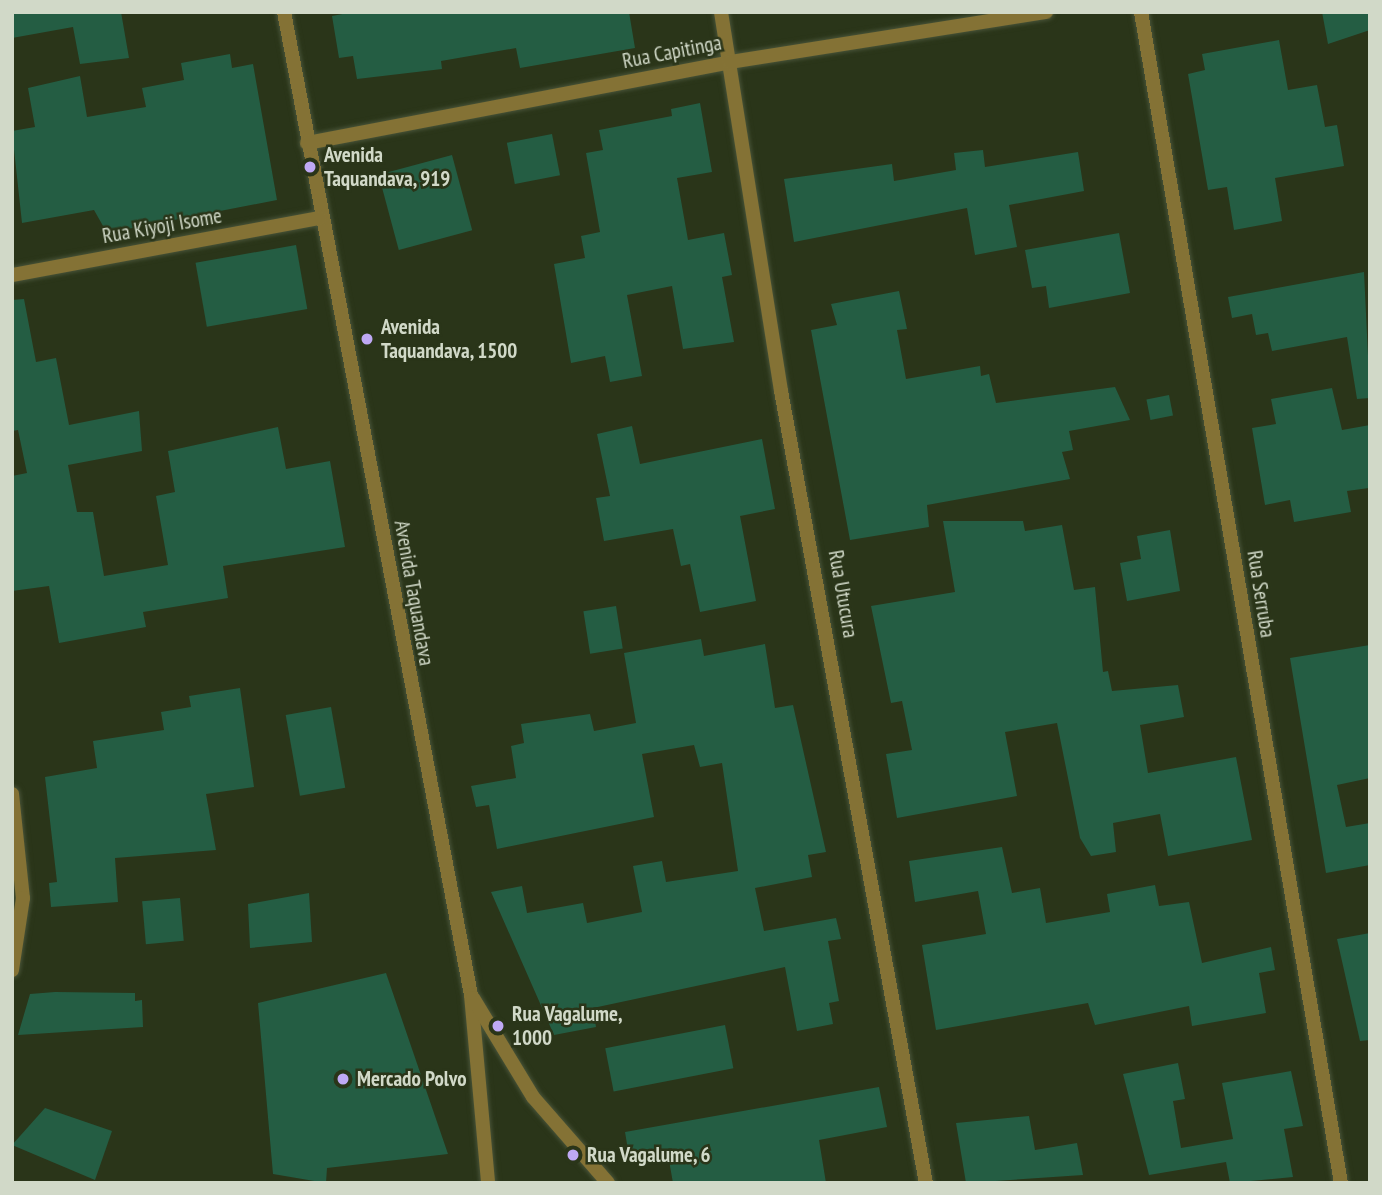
<!DOCTYPE html>
<html>
<head>
<meta charset="utf-8">
<style>
  body { margin:0 }
  #map { position:relative; width:1382px; height:1195px; overflow:hidden; background:#2a3519; font-family:"PT Sans Narrow",sans-serif }
  div>[style] { position:absolute }
  .building>* { inset:0; background:#245d43; transform-origin:0 0 }
  .roads { filter:drop-shadow(0 0 2px #485338) drop-shadow(0 0 2px #485338) }
  .street>* { height:14px; margin:-7px; padding:0 7px; transform-origin:7px; border-radius:7px; background:#847235 }
  .dots>* { width:19px; height:19px; translate:-50% -50%; box-sizing:border-box; border:4px solid #2a3519; border-radius:50% }
  span { translate:-50% -50%; white-space:nowrap; text-align:center; line-height:1.15; -webkit-text-stroke:5px #2a3519; paint-order:stroke }
  .street-label { font-size:21px; color:#d1d9c8 }
  .poi-label { font-size:21px; color:#d1d9c8; font-weight:700 }
  .left { translate:0 -50%; text-align:left }
  .frame { position:absolute; inset:0; border:14px solid #d1d9c8; pointer-events:none }
</style>
</head>
<body>
<div id="map">
  <div class="building">
    <div style="clip-path:polygon(12px 12px,121px 12px,129px 58px,80px 64px,73px 27px,12px 38px)"></div>
    <div style="clip-path:polygon(353px 12px,629px 12px,635px 48px,520px 68px,516px 48px,441px 61px,442px 69px,357px 79px,353px 56px,339px 58px,332px 16px)"></div>
    <div style="clip-path:polygon(1322px 12px,1370px 12px,1370px 30px,1328px 44px)"></div>
    <div style="clip-path:polygon(1279px 40px,1288px 90px,1317px 85px,1325px 127px,1337px 125px,1344px 166px,1275px 178px,1282px 221px,1234px 230px,1227px 187px,1208px 190px,1188px 74px,1205px 70px,1202px 54px)"></div>
    <div style="clip-path:polygon(230px 54px,232px 68px,253px 64px,277px 200px,107px 233px,94px 210px,22px 223px,12px 131px,35px 127px,28px 88px,80px 76px,87px 117px,146px 107px,142px 88px,184px 80px,181px 63px)"></div>
    <div style="clip-path:polygon(700px 103px,712px 172px,677px 178px,688px 240px,724px 233px,732px 275px,722px 277px,734px 342px,683px 349px,672px 286px,627px 295px,642px 376px,610px 382px,605px 356px,571px 363px,554px 264px,585px 258px,581px 236px,600px 232px,586px 153px,603px 150px,599px 130px,672px 116px,671px 109px)"></div>
    <div style="left:552px;top:134px;width:42px;height:46px;rotate:79deg"></div>
    <div style="clip-path:polygon(983px 150px,985px 167px,1078px 152px,1084px 191px,1009px 205px,1017px 247px,975px 255px,967px 208px,794px 242px,784px 179px,892px 164px,894px 181px,956px 170px,954px 153px)"></div>
    <div style="left:452px;top:155px;width:78px;height:76px;rotate:75deg"></div>
    <div style="clip-path:polygon(1119px 233px,1130px 293px,1049px 308px,1046px 286px,1032px 288px,1025px 250px)"></div>
    <div style="left:296px;top:245px;width:65px;height:102px;rotate:80deg"></div>
    <div style="clip-path:polygon(1364px 272px,1370px 398px,1357px 399px,1347px 337px,1272px 351px,1268px 333px,1256px 335px,1252px 314px,1232px 318px,1228px 297px)"></div>
    <div style="clip-path:polygon(899px 291px,907px 329px,897px 330px,906px 379px,980px 366px,981px 376px,989px 374px,996px 403px,1115px 387px,1130px 420px,1069px 431px,1073px 450px,1062px 452px,1070px 479px,927px 505px,929px 527px,850px 540px,811px 330px,837px 325px,831px 304px)"></div>
    <div style="clip-path:polygon(24px 299px,36px 362px,56px 358px,69px 425px,139px 411px,142px 451px,68px 465px,77px 512px,93px 512px,104px 576px,168px 565px,156px 496px,175px 492px,168px 451px,278px 427px,286px 469px,330px 461px,345px 547px,223px 566px,228px 598px,143px 612px,146px 627px,59px 643px,49px 586px,12px 591px,12px 476px,27px 473px,18px 430px,12px 431px,12px 300px)"></div>
    <div style="clip-path:polygon(1332px 388px,1342px 430px,1370px 425px,1369px 488px,1347px 491px,1351px 512px,1294px 522px,1290px 500px,1265px 505px,1252px 428px,1276px 424px,1271px 399px)"></div>
    <div style="left:1169px;top:395px;width:21px;height:23px;rotate:79deg"></div>
    <div style="clip-path:polygon(632px 426px,640px 464px,762px 439px,775px 509px,740px 516px,756px 601px,700px 612px,690px 564px,681px 566px,673px 529px,604px 541px,596px 498px,610px 496px,597px 434px)"></div>
    <div style="clip-path:polygon(943px 521px,1023px 521px,1025px 531px,1062px 525px,1074px 590px,1095px 587px,1103px 672px,1108px 671px,1112px 691px,1178px 685px,1184px 717px,1140px 725px,1148px 773px,1236px 757px,1252px 840px,1168px 856px,1160px 814px,1113px 823px,1116px 852px,1091px 856px,1080px 838px,1057px 723px,1005px 732px,1017px 796px,897px 818px,886px 754px,912px 750px,902px 701px,891px 703px,871px 606px,955px 592px)"></div>
    <div style="clip-path:polygon(1170px 530px,1180px 591px,1127px 601px,1120px 563px,1141px 559px,1137px 536px)"></div>
    <div style="left:616px;top:606px;width:43px;height:33px;rotate:81deg"></div>
    <div style="clip-path:polygon(701px 639px,704px 656px,765px 644px,775px 708px,793px 705px,826px 852px,808px 855px,812px 877px,755px 888px,764px 931px,836px 918px,841px 939px,828px 941px,839px 1001px,829px 1003px,833px 1024px,797px 1031px,785px 967px,593px 1008px,596px 1027px,554px 1035px,491px 892px,522px 886px,527px 913px,583px 903px,587px 923px,642px 912px,633px 866px,662px 861px,666px 882px,738px 871px,722px 763px,700px 767px,694px 745px,642px 754px,654px 817px,497px 849px,489px 805px,476px 807px,471px 786px,516px 778px,511px 746px,524px 743px,521px 724px,590px 714px,594px 731px,636px 723px,624px 653px)"></div>
    <div style="clip-path:polygon(1370px 645px,1370px 778px,1337px 785px,1346px 827px,1370px 823px,1370px 865px,1326px 873px,1290px 658px)"></div>
    <div style="clip-path:polygon(240px 688px,254px 787px,206px 794px,216px 850px,115px 858px,118px 902px,51px 907px,49px 883px,57px 882px,45px 777px,97px 768px,93px 741px,164px 730px,161px 712px,191px 707px,189px 696px)"></div>
    <div style="left:331px;top:707px;width:82px;height:46px;rotate:80deg"></div>
    <div style="clip-path:polygon(1002px 847px,1012px 893px,1040px 888px,1046px 923px,1110px 912px,1107px 894px,1155px 885px,1159px 906px,1189px 902px,1202px 963px,1271px 947px,1275px 970px,1259px 973px,1266px 1013px,1192px 1026px,1189px 1006px,1095px 1025px,1088px 1003px,936px 1030px,922px 945px,986px 934px,978px 891px,915px 902px,909px 861px)"></div>
    <div style="clip-path:polygon(309px 893px,312px 942px,250px 948px,248px 904px)"></div>
    <div style="left:180px;top:898px;width:43px;height:38px;rotate:85deg"></div>
    <div style="clip-path:polygon(1370px 933px,1370px 1040px,1360px 1041px,1337px 939px)"></div>
    <div style="clip-path:polygon(386px 973px,448px 1154px,327px 1168px,326px 1183px,273px 1174px,258px 1003px)"></div>
    <div style="clip-path:polygon(55px 992px,135px 993px,135px 1001px,142px 1000px,143px 1027px,18px 1035px,30px 994px)"></div>
    <div style="left:725px;top:1025px;width:44px;height:122px;rotate:79deg"></div>
    <div style="clip-path:polygon(1178px 1063px,1185px 1099px,1173px 1101px,1181px 1148px,1233px 1139px,1222px 1083px,1291px 1071px,1303px 1126px,1284px 1129px,1293px 1177px,1230px 1183px,1226px 1162px,1149px 1175px,1123px 1074px)"></div>
    <div style="clip-path:polygon(879px 1087px,887px 1127px,819px 1140px,826px 1183px,673px 1183px,667px 1149px,629px 1156px,625px 1132px)"></div>
    <div style="clip-path:polygon(45px 1108px,112px 1131px,95px 1180px,12px 1145px)"></div>
    <div style="clip-path:polygon(1029px 1116px,1035px 1150px,1077px 1143px,1083px 1175px,966px 1183px,956px 1123px)"></div>
  </div>
  <div class="roads">
    <div class="street">
      <div style="left:284px;top:12px;width:1001px;rotate:79.23deg"></div>
      <div style="left:471px;top:995px;width:189px;rotate:84.8deg"></div>
      <div style="left:721px;top:12px;width:384px;rotate:81deg"></div>
      <div style="left:781px;top:391px;width:805px;rotate:79.63deg"></div>
      <div style="left:1141px;top:12px;width:1188px;rotate:80.31deg"></div>
      <div style="left:307px;top:143px;width:431px;rotate:-10.8deg"></div>
      <div style="left:730px;top:62px;width:320px;rotate:-9deg"></div>
      <div style="left:12px;top:275px;width:313px;rotate:-10.5deg"></div>
      <div style="left:12px;top:794px;width:105px;rotate:84deg"></div>
      <div style="left:23px;top:898px;width:73px;rotate:98.7deg"></div>
      <div style="left:473px;top:998px;width:116px;rotate:58.8deg"></div>
      <div style="left:533px;top:1097px;width:114px;rotate:48.9deg"></div>
    </div>
  </div>
  <div class="dots">
    <div style="left:310px;top:167px;background:#bfa9f4"></div>
    <div style="left:367px;top:339px;background:#bfa9f4"></div>
    <div style="left:498px;top:1026px;background:#bfa9f4"></div>
    <div style="left:343px;top:1079px;background:#bfa9f4"></div>
    <div style="left:573px;top:1155px;background:#bfa9f4"></div>
  </div>
  <div class="street-label">
    <span style="left:672px;top:52px;rotate:-11deg">Rua Capitinga</span>
    <span style="left:162px;top:226px;rotate:-10deg">Rua Kiyoji Isome</span>
    <span style="left:414px;top:593px;rotate:80deg">Avenida Taquandava</span>
    <span style="left:843px;top:594px;rotate:80deg">Rua Utucura</span>
    <span style="left:1261px;top:594px;rotate:81deg">Rua Serruba</span>
  </div>
  <div class="poi-label">
    <span class="left" style="left:324px;top:167px">Avenida<br>Taquandava, 919</span>
    <span class="left" style="left:381px;top:339px">Avenida<br>Taquandava, 1500</span>
    <span class="left" style="left:512px;top:1026px">Rua Vagalume,<br>1000</span>
    <span class="left" style="left:357px;top:1079px">Mercado Polvo</span>
    <span class="left" style="left:587px;top:1155px">Rua Vagalume, 6</span>
  </div>
  <div class="frame"></div>
</div>
</body>
</html>
